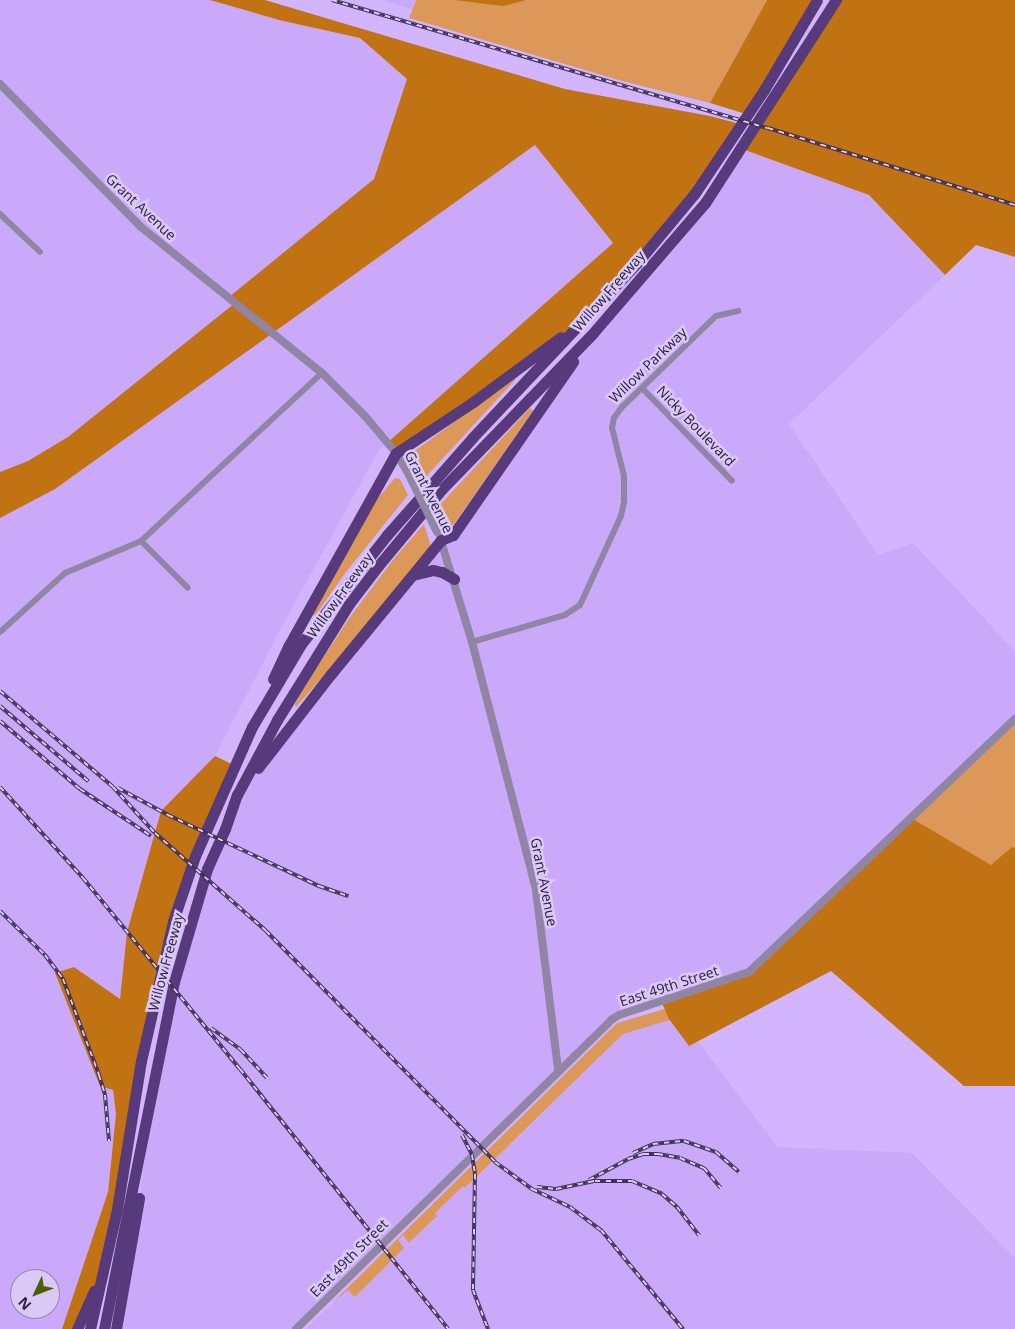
<!DOCTYPE html>
<html>
<head>
<meta charset="utf-8">
<style>
  body { margin:0 }
  #map { position:relative; width:1015px; height:1329px; overflow:hidden; background:#d3b5ff; font-family:"Open Sans",sans-serif }
  div>[style] { position:absolute }
  .built>* { inset:0; background:#caa9fa }
  .green>* { inset:0; background:#dc9859 }
  .forest>* { inset:0; background:#c17213 }
  .minor>* { height:6px; margin:-3px; padding:0 3px; transform-origin:3px; border-radius:3px; background:#9185a5 }
  .tertiary>* { height:8px; margin:-4px; padding:0 4px; transform-origin:4px; border-radius:4px; background:#9185a5 }
  .motorway>* { height:11px; margin:-5.5px; padding:0 5.5px; transform-origin:5.5px; border-radius:5.5px; background:#573a7b }
  .rail>* { height:4px; margin-top:-2px; transform-origin:0; background:repeating-linear-gradient(90deg,#dac9f6 0 5.5px,#413356 0 11px); box-sizing:border-box; border-block:1px solid #413356 }
  .tertiary-bridge>* { height:8px; margin:-4px; padding:0 4px; transform-origin:4px; border-radius:4px; background:#9185a5 }
  span { translate:-50% -50%; white-space:nowrap; text-align:center; line-height:1.15; -webkit-text-stroke:5px #dac9f6; paint-order:stroke }
  .street-label { font-size:14px; color:#2c203d }
  .north { position:absolute; left:10px; top:1269px; width:50px; height:50px; box-sizing:border-box; background:#dac9f6; border:1px solid #9485ac; border-radius:50%; rotate:227deg; font-size:14px; font-weight:700; line-height:20px; text-align:center; color:#2c203d }
  .north::after { content:''; display:block; margin:auto; width:18px; height:22px; background:#4c5f06; clip-path:polygon(50% 0,100% 100%,50% 72%,0 100%) }
</style>
</head>
<body>
<div id="map">
  <div class="built">
    <div style="clip-path:polygon(0 0,210px 0,279px 20px,360px 38px,407px 79px,374px 179px,230px 297px,249px 312px,0 493px)"></div>
    <div style="clip-path:polygon(382px 0,415px 0,411px 9px)"></div>
    <div style="clip-path:polygon(evenodd,535px 145px,614px 242px,379px 450px,280px 630px,215px 756px,161px 811px,127px 932px,120px 1000px,74px 967px,55px 973px,79px 1031px,113px 1090px,116px 1114px,108px 1192px,62px 1329px,0 1329px,0 518px,55px 489px,535px 145px,20px 1279px,50px 1279px,50px 1309px,20px 1309px,20px 1279px)"></div>
    <div style="clip-path:polygon(742px 149px,869px 195px,945px 275px,789px 424px,878px 555px,913px 543px,1015px 651px,1015px 719px,749px 972px,619px 1015px,296px 1329px,116px 1329px,134px 1236px,143px 1174px,144px 1139px,176px 974px,237px 795px,331px 674px,453px 535px,593px 333px,705px 203px)"></div>
    <div style="clip-path:polygon(679px 1016px,778px 1147px,912px 1153px,1015px 1258px,1015px 1329px,305px 1329px,348px 1289px,355px 1296px,383px 1269px,377px 1261px,403px 1235px,410px 1243px,437px 1216px,435px 1213px,463px 1186px,466px 1188px,625px 1032px)"></div>
  </div>
  <div class="green">
    <div style="clip-path:polygon(416px 0,767px 0,710px 103px,622px 81px,409px 18px)"></div>
    <div style="clip-path:polygon(513px 379px,516px 379px,423px 480px,411px 459px,412px 453px)"></div>
    <div style="clip-path:polygon(530px 408px,533px 411px,454px 524px,450px 526px,443px 518px,438px 507px)"></div>
    <div style="clip-path:polygon(395px 478px,400px 479px,408px 495px,346px 572px,315px 616px,312px 614px,373px 504px)"></div>
    <div style="clip-path:polygon(424px 524px,431px 547px,362px 632px,296px 707px,295px 704px,310px 678px,350px 617px,393px 560px)"></div>
    <div style="clip-path:polygon(1015px 719px,1015px 1015px,882px 897px,676px 1018px,623px 1034px,465px 1188px,463px 1186px,435px 1213px,437px 1216px,409px 1243px,403px 1235px,398px 1240px,404px 1248px,355px 1297px,348px 1290px,333px 1302px,617px 1023px,668px 1008px,750px 973px)"></div>
  </div>
  <div class="forest">
    <div style="clip-path:polygon(210px 0,265px 0,565px 89px,710px 116px,740px 124px,695px 193px,589px 316px,396px 453px,387px 443px,613px 243px,535px 145px,55px 489px,0 518px,0 472px,28px 461px,68px 437px,235px 303px,229px 297px,374px 179px,407px 79px,360px 38px,279px 20px)"></div>
    <div style="clip-path:polygon(454px 0,526px 0,503px 6px)"></div>
    <div style="clip-path:polygon(767px 0,817px 0,746px 114px,710px 103px)"></div>
    <div style="clip-path:polygon(836px 0,1015px 0,1015px 257px,976px 245px,945px 275px,869px 195px,742px 149px)"></div>
    <div style="clip-path:polygon(215px 756px,234px 765px,173px 921px,105px 1267px,77px 1329px,62px 1329px,108px 1192px,116px 1114px,113px 1090px,100px 1086px,55px 973px,74px 967px,120px 999px,127px 932px,161px 811px)"></div>
    <div style="clip-path:polygon(911px 818px,991px 865px,1012px 847px,1015px 848px,1015px 1086px,964px 1086px,831px 971px,689px 1046px,669px 1019px,662px 1003px,749px 972px)"></div>
  </div>
  <div class="minor">
    <div style="left:0;top:214px;width:55px;rotate:43.5deg"></div>
    <div style="left:642px;top:388px;width:129px;rotate:45.9deg"></div>
    <div style="left:141px;top:541px;width:247px;rotate:-42.9deg"></div>
    <div style="left:0;top:632px;width:88px;rotate:-42.2deg"></div>
    <div style="left:65px;top:573px;width:82px;rotate:-22.8deg"></div>
    <div style="left:141px;top:541px;width:66px;rotate:45deg"></div>
    <div style="left:472px;top:642px;width:97px;rotate:-16.2deg"></div>
    <div style="left:565px;top:615px;width:18px;rotate:-34deg"></div>
    <div style="left:580px;top:605px;width:98px;rotate:-65.3deg"></div>
    <div style="left:621px;top:516px;width:14px;rotate:-78deg"></div>
    <div style="left:624px;top:502px;width:26px;rotate:-90deg"></div>
    <div style="left:624px;top:476px;width:49px;rotate:-104deg"></div>
    <div style="left:612px;top:428px;width:10px;rotate:-79deg"></div>
    <div style="left:614px;top:418px;width:12px;rotate:-55deg"></div>
    <div style="left:621px;top:408px;width:132px;rotate:-44.1deg"></div>
    <div style="left:716px;top:316px;width:23px;rotate:-13deg"></div>
  </div>
  <div class="tertiary">
    <div style="left:0;top:84px;width:201px;rotate:45.4deg"></div>
    <div style="left:141px;top:227px;width:233px;rotate:38.9deg"></div>
    <div style="left:322px;top:373px;width:61px;rotate:45deg"></div>
    <div style="left:365px;top:416px;width:48px;rotate:50deg"></div>
    <div style="left:396px;top:453px;width:21px;rotate:59deg"></div>
    <div style="left:440px;top:538px;width:109px;rotate:72.9deg"></div>
    <div style="left:472px;top:642px;width:256px;rotate:75.5deg"></div>
    <div style="left:536px;top:890px;width:181px;rotate:83deg"></div>
    <div style="left:296px;top:1329px;width:441px;rotate:-44.4deg"></div>
    <div style="left:611px;top:1020px;width:9px;rotate:-32deg"></div>
    <div style="left:619px;top:1015px;width:137px;rotate:-18.3deg"></div>
    <div style="left:749px;top:972px;width:367px;rotate:-43.6deg"></div>
  </div>
  <div class="motorway">
    <div style="left:413px;top:575px;width:21px;rotate:-14deg"></div>
    <div style="left:433px;top:570px;width:9px;rotate:13deg"></div>
    <div style="left:442px;top:572px;width:14px;rotate:30deg"></div>
    <div style="left:273px;top:679px;width:35px;rotate:-65deg"></div>
    <div style="left:288px;top:647px;width:222px;rotate:-60.9deg"></div>
    <div style="left:396px;top:453px;width:92px;rotate:-33.5deg"></div>
    <div style="left:473px;top:402px;width:109px;rotate:-36.5deg"></div>
    <div style="left:258px;top:768px;width:119px;rotate:-52.2deg"></div>
    <div style="left:331px;top:674px;width:173px;rotate:-50.6deg"></div>
    <div style="left:441px;top:540px;width:13px;rotate:-23deg"></div>
    <div style="left:453px;top:535px;width:211px;rotate:-55.3deg"></div>
    <div style="left:77px;top:1329px;width:42px;rotate:-65.9deg"></div>
    <div style="left:90px;top:1329px;width:123px;rotate:-77.3deg"></div>
    <div style="left:117px;top:1209px;width:150px;rotate:-80.8deg"></div>
    <div style="left:141px;top:1061px;width:144px;rotate:-77.1deg"></div>
    <div style="left:173px;top:921px;width:69px;rotate:-71.3deg"></div>
    <div style="left:195px;top:856px;width:141px;rotate:-66.2deg"></div>
    <div style="left:252px;top:727px;width:96px;rotate:-59.4deg"></div>
    <div style="left:301px;top:644px;width:139px;rotate:-51.7deg"></div>
    <div style="left:387px;top:535px;width:130px;rotate:-48.7deg"></div>
    <div style="left:473px;top:437px;width:239px;rotate:-46.7deg"></div>
    <div style="left:637px;top:263px;width:91px;rotate:-50.4deg"></div>
    <div style="left:695px;top:193px;width:124px;rotate:-56.2deg"></div>
    <div style="left:764px;top:90px;width:104px;rotate:-59.5deg"></div>
    <div style="left:104px;top:1329px;width:354px;rotate:-78.6deg"></div>
    <div style="left:174px;top:982px;width:118px;rotate:-73.7deg"></div>
    <div style="left:207px;top:869px;width:44px;rotate:-65.8deg"></div>
    <div style="left:225px;top:829px;width:36px;rotate:-71deg"></div>
    <div style="left:237px;top:795px;width:85px;rotate:-61.9deg"></div>
    <div style="left:277px;top:720px;width:137px;rotate:-58.2deg"></div>
    <div style="left:349px;top:604px;width:48px;rotate:-52.7deg"></div>
    <div style="left:378px;top:566px;width:100px;rotate:-50.3deg"></div>
    <div style="left:442px;top:489px;width:217px;rotate:-45.9deg"></div>
    <div style="left:593px;top:333px;width:172px;rotate:-49.3deg"></div>
    <div style="left:705px;top:203px;width:242px;rotate:-57.2deg"></div>
    <div style="left:116px;top:1329px;width:133px;rotate:-80deg"></div>
  </div>
  <div class="rail">
    <div style="left:332px;top:0;width:454px;rotate:16.4deg"></div>
    <div style="left:768px;top:128px;width:259px;rotate:17.3deg"></div>
    <div style="left:0;top:691px;width:148px;rotate:40.3deg"></div>
    <div style="left:113px;top:787px;width:62px;rotate:47.6deg"></div>
    <div style="left:155px;top:833px;width:148px;rotate:41.4deg"></div>
    <div style="left:266px;top:931px;width:325px;rotate:45.2deg"></div>
    <div style="left:495px;top:1162px;width:46px;rotate:36.1deg"></div>
    <div style="left:532px;top:1189px;width:42px;rotate:25.3deg"></div>
    <div style="left:570px;top:1207px;width:39px;rotate:37deg"></div>
    <div style="left:601px;top:1230px;width:129px;rotate:50.4deg"></div>
    <div style="left:0;top:706px;width:116px;rotate:40.4deg"></div>
    <div style="left:0;top:721px;width:105px;rotate:40.4deg"></div>
    <div style="left:80px;top:789px;width:85px;rotate:33.5deg"></div>
    <div style="left:0;top:787px;width:123px;rotate:47.6deg"></div>
    <div style="left:83px;top:878px;width:247px;rotate:50.6deg"></div>
    <div style="left:240px;top:1069px;width:333px;rotate:51.3deg"></div>
    <div style="left:118px;top:788px;width:57px;rotate:28.4deg"></div>
    <div style="left:168px;top:815px;width:167px;rotate:25.2deg"></div>
    <div style="left:319px;top:886px;width:31px;rotate:19deg"></div>
    <div style="left:0;top:911px;width:63px;rotate:44.4deg"></div>
    <div style="left:45px;top:955px;width:30px;rotate:53deg"></div>
    <div style="left:63px;top:979px;width:103px;rotate:69.4deg"></div>
    <div style="left:99px;top:1075px;width:21px;rotate:73deg"></div>
    <div style="left:105px;top:1095px;width:46px;rotate:85deg"></div>
    <div style="left:211px;top:1028px;width:37px;rotate:36deg"></div>
    <div style="left:241px;top:1050px;width:38px;rotate:47deg"></div>
    <div style="left:462px;top:1135px;width:22px;rotate:63deg"></div>
    <div style="left:472px;top:1155px;width:19px;rotate:81deg"></div>
    <div style="left:475px;top:1174px;width:116px;rotate:91deg"></div>
    <div style="left:473px;top:1290px;width:42px;rotate:69deg"></div>
    <div style="left:633px;top:1153px;width:22px;rotate:-24deg"></div>
    <div style="left:653px;top:1144px;width:31px;rotate:-6deg"></div>
    <div style="left:684px;top:1141px;width:34px;rotate:19deg"></div>
    <div style="left:716px;top:1152px;width:30px;rotate:41deg"></div>
    <div style="left:589px;top:1180px;width:44px;rotate:-28.3deg"></div>
    <div style="left:628px;top:1159px;width:16px;rotate:-18deg"></div>
    <div style="left:643px;top:1154px;width:15px"></div>
    <div style="left:658px;top:1154px;width:22px;rotate:10deg"></div>
    <div style="left:680px;top:1158px;width:26px;rotate:23deg"></div>
    <div style="left:704px;top:1168px;width:26px;rotate:50deg"></div>
    <div style="left:537px;top:1187px;width:19px;rotate:6deg"></div>
    <div style="left:556px;top:1189px;width:40px;rotate:-12deg"></div>
    <div style="left:595px;top:1181px;width:37px"></div>
    <div style="left:632px;top:1181px;width:33px;rotate:23deg"></div>
    <div style="left:662px;top:1194px;width:20px;rotate:41deg"></div>
    <div style="left:677px;top:1207px;width:36px;rotate:52deg"></div>
  </div>
  <div class="tertiary-bridge">
    <div style="left:407px;top:471px;width:68px;rotate:63.8deg"></div>
  </div>
  <div class="street-label">
    <span style="left:141px;top:207px;rotate:43deg">Grant Avenue</span>
    <span style="left:609px;top:291px;rotate:-49deg">Willow Freeway</span>
    <span style="left:648px;top:365px;rotate:-44deg">Willow Parkway</span>
    <span style="left:696px;top:426px;rotate:46deg">Nicky Boulevard</span>
    <span style="left:429px;top:492px;rotate:63deg">Grant Avenue</span>
    <span style="left:340px;top:595px;rotate:-54deg">Willow Freeway</span>
    <span style="left:544px;top:882px;rotate:79deg">Grant Avenue</span>
    <span style="left:166px;top:962px;rotate:-75deg">Willow Freeway</span>
    <span style="left:669px;top:986px;rotate:-18deg">East 49th Street</span>
    <span style="left:349px;top:1258px;rotate:-45deg">East 49th Street</span>
  </div>
  <div class="north">N</div>
</div>
</body>
</html>
